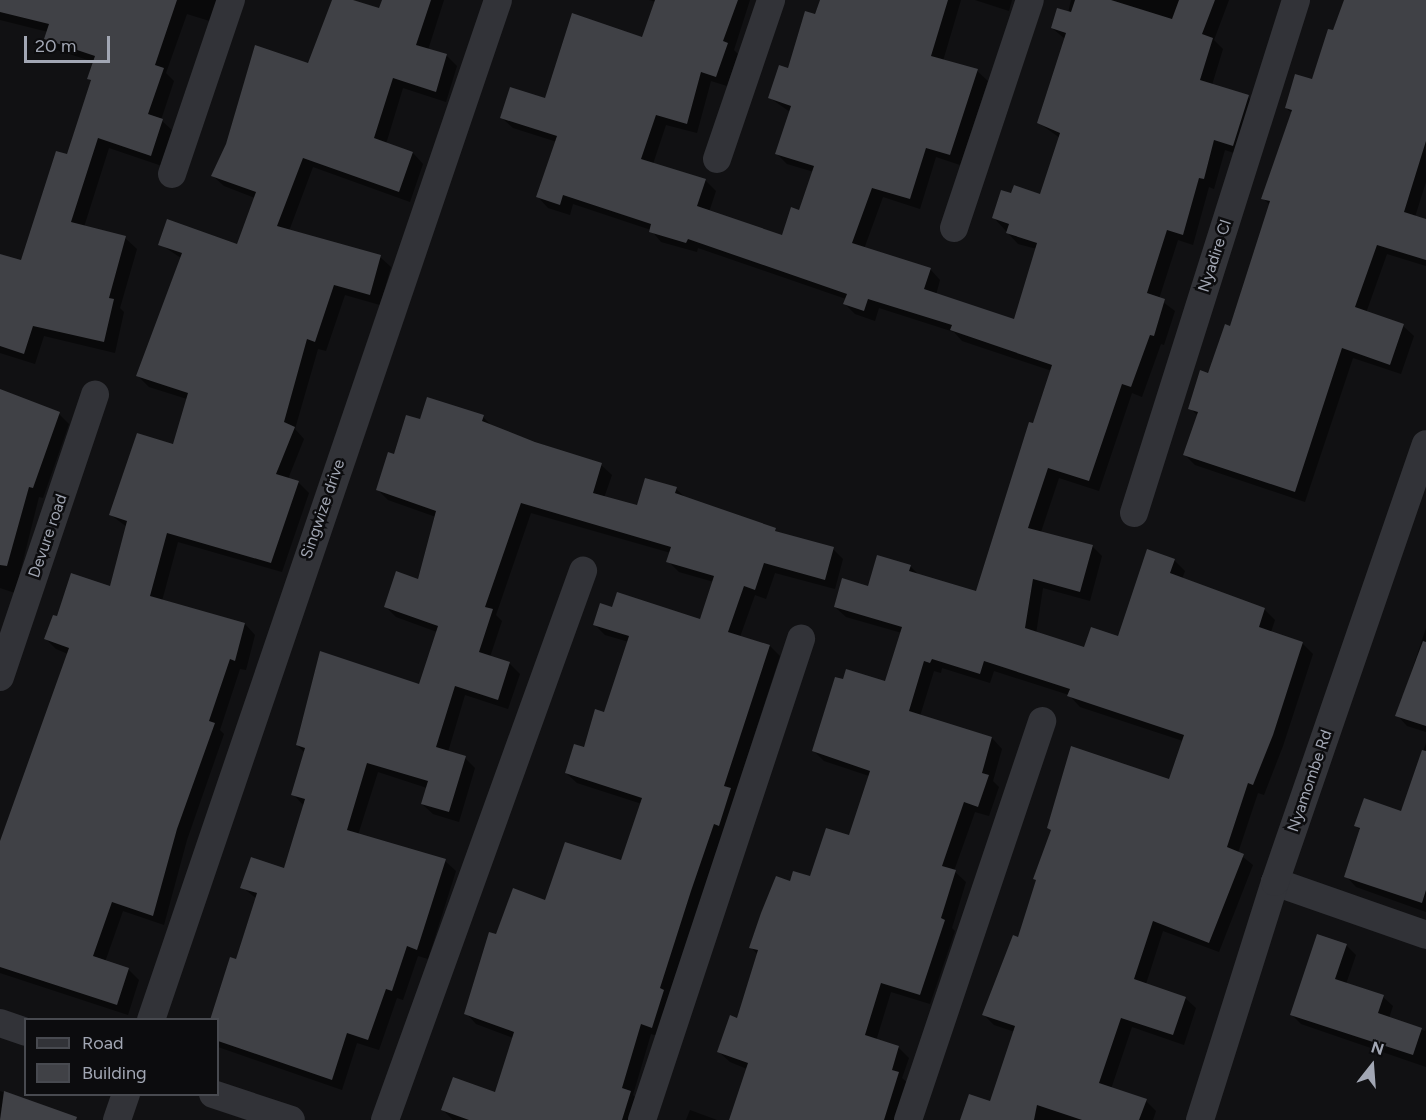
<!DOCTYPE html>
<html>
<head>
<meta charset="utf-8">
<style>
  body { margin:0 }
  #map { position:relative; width:1426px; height:1120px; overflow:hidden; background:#111113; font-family:Figtree,sans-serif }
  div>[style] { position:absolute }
  .shadow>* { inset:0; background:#0007 }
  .building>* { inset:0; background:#404146 }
  .minor>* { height:28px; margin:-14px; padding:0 14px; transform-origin:14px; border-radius:14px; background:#323338 }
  span { translate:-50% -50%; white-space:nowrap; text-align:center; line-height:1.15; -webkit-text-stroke:5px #0c0c0e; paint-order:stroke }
  .street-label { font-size:16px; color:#a2a7b4 }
  .legend { position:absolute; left:24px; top:1018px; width:195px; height:78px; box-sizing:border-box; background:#0c0c0e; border:2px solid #484a50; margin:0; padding:8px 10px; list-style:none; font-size:18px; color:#a2a7b4 }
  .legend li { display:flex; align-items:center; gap:12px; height:30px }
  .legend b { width:30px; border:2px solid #484a50 }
  .north { position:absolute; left:1342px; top:1036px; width:60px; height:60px; -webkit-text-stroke:4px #0c0c0e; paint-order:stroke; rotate:17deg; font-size:16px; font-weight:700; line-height:24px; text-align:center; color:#a2a7b4 }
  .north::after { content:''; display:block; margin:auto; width:21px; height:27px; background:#a2a7b4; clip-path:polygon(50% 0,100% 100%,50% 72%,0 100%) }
  .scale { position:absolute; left:24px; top:36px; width:86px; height:27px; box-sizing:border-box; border:3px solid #a2a7b4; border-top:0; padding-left:8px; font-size:18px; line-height:21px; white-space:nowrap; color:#a2a7b4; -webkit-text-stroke:4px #0c0c0e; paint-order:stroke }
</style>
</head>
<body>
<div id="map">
  <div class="shadow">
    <div style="clip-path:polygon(0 0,223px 0,216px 23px,187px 14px,166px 73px,174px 81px,161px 120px,173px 131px,162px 166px,109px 148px,84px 227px,125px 238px,137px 249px,120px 308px,124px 312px,115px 353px,44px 336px,35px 364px,0 353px,0 255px,22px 262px,68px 156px,92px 82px,88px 78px,94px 62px,57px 50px,46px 39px,48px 32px,0 20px)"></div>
    <div style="clip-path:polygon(334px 0,348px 0,380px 10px,383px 0,444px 0,428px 50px,447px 56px,457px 66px,446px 102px,403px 88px,386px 144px,413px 153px,423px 164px,410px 202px,313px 167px,289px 231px,380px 257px,391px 267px,380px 305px,345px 295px,326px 351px,318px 349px,295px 429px,304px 439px,288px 479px,298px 482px,309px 493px,282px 572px,178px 542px,162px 601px,245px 624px,255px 635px,246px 670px,240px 669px,220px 730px,224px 734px,187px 840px,164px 925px,123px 911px,105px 962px,128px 969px,139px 980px,128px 1015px,0 973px,0 848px,68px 654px,56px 649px,46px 639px,58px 618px,111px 588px,127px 527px,111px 515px,174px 446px,187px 399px,149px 387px,138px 376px,181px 258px,160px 244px,238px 246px,255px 198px,224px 186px,213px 176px,309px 64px)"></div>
    <div style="clip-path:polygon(649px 0,750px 0,734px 50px,738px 54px,727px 86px,711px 81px,697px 133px,666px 125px,653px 164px,705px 180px,716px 191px,709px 212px,783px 237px,800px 212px,814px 172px,787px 164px,776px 153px,790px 112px,770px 98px,789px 70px,821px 0,961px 0,943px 61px,977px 71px,988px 81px,960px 165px,936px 157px,920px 209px,883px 197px,864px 249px,930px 269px,940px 280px,936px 295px,1015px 321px,1037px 249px,1018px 244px,994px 218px,1012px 195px,1041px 195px,1060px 138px,1039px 123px,1065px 39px,1052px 28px,1068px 13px,1071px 0,1229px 0,1214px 40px,1223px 49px,1212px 85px,1248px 97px,1258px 107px,1243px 156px,1225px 150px,1214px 189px,1209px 187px,1193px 245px,1178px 240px,1159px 299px,1175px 311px,1164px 345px,1161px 344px,1142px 397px,1132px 393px,1099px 491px,1059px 478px,1041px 532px,1092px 546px,1102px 556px,1090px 601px,1043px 588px,1036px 634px,1085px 649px,1119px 637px,1174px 560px,1185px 571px,1182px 579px,1264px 609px,1275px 620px,1271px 632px,1302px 643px,1313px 654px,1283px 746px,1264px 795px,1258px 793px,1238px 853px,1253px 865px,1219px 952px,1163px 931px,1146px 984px,1185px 998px,1196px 1008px,1184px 1045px,1132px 1027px,1111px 1089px,1146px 1101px,1156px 1111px,1153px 1120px,962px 1120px,991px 1103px,1015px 1032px,994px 1025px,984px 1015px,1018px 939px,1170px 781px,1183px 741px,1080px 707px,1069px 695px,994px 671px,990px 683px,942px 668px,941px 673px,934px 671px,920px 716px,992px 738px,1002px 749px,993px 781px,999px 787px,989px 816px,975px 812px,954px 871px,966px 882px,952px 928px,955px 931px,930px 1004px,891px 992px,876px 1041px,898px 1047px,909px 1058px,902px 1078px,909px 1084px,897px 1120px,730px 1120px,747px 1069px,730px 1062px,719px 1052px,738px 1020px,758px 955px,751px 947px,790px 883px,811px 878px,850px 837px,869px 776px,824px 761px,814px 751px,886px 683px,902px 633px,846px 617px,835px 607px,910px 566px,920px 576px,977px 593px,1052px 371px,962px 341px,954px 332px,879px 308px,875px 321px,855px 314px,845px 304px,846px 299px,698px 248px,697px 252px,661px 242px,651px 230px,573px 204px,570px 215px,548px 208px,538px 197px,557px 142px,513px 128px,502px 118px,546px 100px,643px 39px,656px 2px)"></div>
    <div style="clip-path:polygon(975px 0,1012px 0,1009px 11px)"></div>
    <div style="clip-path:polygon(1345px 0,1424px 0,1426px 182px,1415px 217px,1426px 220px,1426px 266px,1387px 254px,1366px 313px,1403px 326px,1414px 336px,1401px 374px,1353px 358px,1305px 502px,1195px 465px,1185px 455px,1198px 416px,1190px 408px,1230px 328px,1270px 205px,1263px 198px,1292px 113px,1286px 108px,1313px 81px)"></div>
    <div style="clip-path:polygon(0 391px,59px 414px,69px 424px,43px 498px,39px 497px,15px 593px,0 588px)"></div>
    <div style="clip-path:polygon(483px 417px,493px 427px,601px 465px,612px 475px,604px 498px,638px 507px,676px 489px,686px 498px,780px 534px,833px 549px,843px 559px,835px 589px,775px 573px,766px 599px,755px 595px,740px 637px,770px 646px,780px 656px,735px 794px,741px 799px,662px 1037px,651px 1034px,633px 1095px,641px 1103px,634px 1120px,453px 1120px,443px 1110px,496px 1094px,513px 1038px,476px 1024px,466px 1013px,497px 936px,546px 902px,622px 862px,642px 804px,577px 783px,566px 773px,605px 714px,629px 642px,605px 635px,594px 624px,613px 609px,701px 621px,714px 582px,679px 572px,668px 561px,671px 553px,531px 513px,496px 615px,502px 621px,490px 657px,509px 663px,520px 674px,508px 709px,465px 695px,448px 752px,465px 758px,475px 768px,459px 822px,433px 814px,422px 804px,427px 788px,378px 772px,358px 835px,445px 861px,456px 871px,428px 959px,418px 956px,403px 1000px,397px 998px,379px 1050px,357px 1043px,342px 1090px,218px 1047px,218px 1020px,257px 899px,242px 887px,285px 870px,304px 806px,293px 794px,305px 753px,297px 745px,420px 686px,437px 632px,396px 617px,385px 606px,419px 581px,436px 517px,388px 500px,377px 489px,395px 456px,421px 421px)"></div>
    <div style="clip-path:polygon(1426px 628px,1426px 732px,1407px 726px,1397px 715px)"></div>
    <div style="clip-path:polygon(1426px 743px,1426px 912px,1356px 887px,1346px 876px,1361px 831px,1356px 826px,1402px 813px)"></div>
    <div style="clip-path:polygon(1346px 945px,1356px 955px,1346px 984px,1383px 997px,1393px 1006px,1389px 1018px,1425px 1031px,1426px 1028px,1426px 1067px,1301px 1024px,1291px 1014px)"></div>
    <div style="clip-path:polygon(0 1091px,49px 1108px,59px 1120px,0 1120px)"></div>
    <div style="clip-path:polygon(690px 1110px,717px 1120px,686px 1120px)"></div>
  </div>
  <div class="building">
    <div style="clip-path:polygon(0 0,177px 0,155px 65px,164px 68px,148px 114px,163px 119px,151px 156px,98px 138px,71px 222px,126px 236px,109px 298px,114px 299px,104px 342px,33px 326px,24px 354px,0 346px,0 254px,21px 260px,56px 151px,67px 154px,91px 80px,87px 79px,95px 56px,44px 39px,49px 24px,0 12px)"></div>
    <div style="clip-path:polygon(332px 0,353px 0,379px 8px,382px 0,431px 0,416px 45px,447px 54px,436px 92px,393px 78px,374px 138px,413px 152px,399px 192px,303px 158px,277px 226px,381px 255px,370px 295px,334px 285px,315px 342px,307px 339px,284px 422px,295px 427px,276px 474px,299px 481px,271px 563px,167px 533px,150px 596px,245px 623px,235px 661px,230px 659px,209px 721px,215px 723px,177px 829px,153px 916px,112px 902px,93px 956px,129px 968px,117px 1005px,0 967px,0 841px,69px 648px,44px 639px,53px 615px,57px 616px,71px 573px,110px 586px,127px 521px,109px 515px,137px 433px,173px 444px,188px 393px,136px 376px,182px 253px,158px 245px,167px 219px,237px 244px,256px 192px,211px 176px,226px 144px,255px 45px,308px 63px)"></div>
    <div style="clip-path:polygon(655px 0,738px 0,723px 41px,728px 43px,716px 77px,701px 72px,687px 124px,656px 115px,641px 159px,706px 179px,697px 206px,782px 235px,791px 207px,799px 210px,814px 166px,775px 154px,791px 106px,768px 98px,779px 65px,788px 68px,805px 11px,815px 14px,820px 0,948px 0,931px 56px,978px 69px,950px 155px,926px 148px,910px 199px,872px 188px,852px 243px,931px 268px,924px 289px,1014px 319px,1037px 243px,1006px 233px,1009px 224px,992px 218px,1001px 190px,1011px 193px,1014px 185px,1040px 194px,1060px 133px,1037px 123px,1066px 33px,1051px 28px,1057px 8px,1071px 12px,1075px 0,1111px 0,1172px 19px,1179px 0,1215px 0,1202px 34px,1213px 38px,1200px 80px,1249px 95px,1233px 146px,1214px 140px,1204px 179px,1199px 178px,1183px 235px,1167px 230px,1147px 293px,1165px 299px,1154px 336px,1150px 335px,1131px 387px,1122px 384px,1089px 481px,1048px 468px,1028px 528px,1093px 545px,1080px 592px,1033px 579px,1025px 628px,1084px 647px,1091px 627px,1118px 636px,1147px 549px,1175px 559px,1170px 573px,1265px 608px,1259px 627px,1303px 642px,1273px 735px,1253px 785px,1248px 783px,1227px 847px,1244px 854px,1209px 943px,1153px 921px,1134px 979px,1186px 997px,1173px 1035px,1121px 1018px,1099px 1083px,1147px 1099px,1139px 1120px,1082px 1120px,1037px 1105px,1034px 1120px,960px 1120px,969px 1094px,990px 1101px,1015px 1026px,982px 1015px,1013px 935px,1018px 937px,1036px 880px,1033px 879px,1051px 830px,1047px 828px,1071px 746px,1169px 779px,1184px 735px,1067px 696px,1070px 689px,984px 661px,980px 674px,932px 659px,930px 663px,924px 661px,909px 711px,992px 737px,982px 773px,989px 775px,978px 807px,964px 802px,942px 866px,956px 870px,941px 918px,945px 920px,920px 995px,881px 983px,865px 1035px,899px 1046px,892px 1070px,899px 1072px,884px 1120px,729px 1120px,748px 1063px,717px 1052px,730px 1015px,737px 1018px,758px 950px,749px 948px,761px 913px,776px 876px,790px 881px,793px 871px,810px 876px,826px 828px,849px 835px,870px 771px,812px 751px,835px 677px,843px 679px,846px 669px,885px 681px,902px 627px,834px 607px,842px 578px,868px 586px,877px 555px,911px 565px,909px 571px,976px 591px,1029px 422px,1033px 423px,1052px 365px,950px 330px,952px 325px,868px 299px,864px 311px,843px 304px,847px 294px,688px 239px,686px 243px,649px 232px,651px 224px,563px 195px,560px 205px,536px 197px,557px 136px,500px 118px,510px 87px,545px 98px,572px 13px,642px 37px)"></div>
    <div style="clip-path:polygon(1344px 0,1426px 0,1426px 141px,1404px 212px,1426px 219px,1426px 260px,1377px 245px,1355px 307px,1404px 324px,1390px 365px,1342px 348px,1295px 492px,1183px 455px,1198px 412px,1188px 409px,1200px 370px,1208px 373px,1225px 324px,1230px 326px,1270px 201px,1261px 199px,1292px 110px,1285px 108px,1295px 74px,1312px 79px,1328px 29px,1333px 30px)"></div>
    <div style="clip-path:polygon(0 389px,60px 412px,33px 488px,29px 487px,7px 566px,0 565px)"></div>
    <div style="clip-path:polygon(427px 397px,484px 415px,482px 421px,535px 442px,602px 463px,593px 493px,637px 505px,645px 478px,677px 487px,675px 493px,776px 528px,775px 531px,834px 547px,825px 580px,764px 563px,755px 590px,744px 586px,728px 632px,770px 645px,724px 786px,731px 788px,719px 826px,714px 824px,691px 891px,660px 988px,664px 990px,652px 1028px,641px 1024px,622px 1088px,631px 1091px,622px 1120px,469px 1120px,441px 1110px,453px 1077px,495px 1092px,514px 1032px,464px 1014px,489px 932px,496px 934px,513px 888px,545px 900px,565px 842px,621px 860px,642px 798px,565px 773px,574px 744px,584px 747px,595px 709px,604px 712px,629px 636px,593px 625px,600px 603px,612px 607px,617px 592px,700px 619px,714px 576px,666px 562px,671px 547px,521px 503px,485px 607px,493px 609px,479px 652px,510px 662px,498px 700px,455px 686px,436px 747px,466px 756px,449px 812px,421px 804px,428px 781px,367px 763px,347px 830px,446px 859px,417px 950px,407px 946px,392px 991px,386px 989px,368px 1040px,347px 1033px,332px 1080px,218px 1041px,218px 1020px,210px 1020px,230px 957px,236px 959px,257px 893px,240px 888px,251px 857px,284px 868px,305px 799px,291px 795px,305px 748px,296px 745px,320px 651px,419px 684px,438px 626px,384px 607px,396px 571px,418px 579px,436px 511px,376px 490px,388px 452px,394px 454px,406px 415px,420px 419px)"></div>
    <div style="clip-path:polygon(1423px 641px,1426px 642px,1426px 726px,1395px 716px)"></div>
    <div style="clip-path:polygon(1422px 750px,1426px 751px,1426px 890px,1422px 903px,1344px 877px,1360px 828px,1354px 826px,1364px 798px,1401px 811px)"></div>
    <div style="clip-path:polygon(1317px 934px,1347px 944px,1335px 979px,1384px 995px,1378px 1013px,1422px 1028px,1413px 1055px,1290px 1015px)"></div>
    <div style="clip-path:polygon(4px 1091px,77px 1117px,76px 1120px,0 1120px)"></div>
  </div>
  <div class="minor">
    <div style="left:717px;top:159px;width:168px;rotate:-71.2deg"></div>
    <div style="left:172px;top:174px;width:184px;rotate:-71.3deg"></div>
    <div style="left:954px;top:228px;width:240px;rotate:-71.6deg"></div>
    <div style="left:1134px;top:513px;width:538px;rotate:-72.47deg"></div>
    <div style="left:0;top:677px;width:298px;rotate:-71.4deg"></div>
    <div style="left:1275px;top:882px;width:160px;rotate:19.3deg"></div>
    <div style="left:151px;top:1020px;width:1077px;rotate:-71.21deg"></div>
    <div style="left:0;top:1023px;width:28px;rotate:19deg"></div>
    <div style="left:213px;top:1094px;width:82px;rotate:18.4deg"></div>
    <div style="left:117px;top:1120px;width:28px;rotate:-71deg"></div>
    <div style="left:385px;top:1120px;width:584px;rotate:-70.17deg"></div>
    <div style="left:642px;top:1120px;width:507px;rotate:-71.71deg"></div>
    <div style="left:908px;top:1120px;width:421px;rotate:-71.4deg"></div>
    <div style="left:1200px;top:1120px;width:250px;rotate:-72.5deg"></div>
    <div style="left:1275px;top:882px;width:463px;rotate:-71deg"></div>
  </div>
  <div class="street-label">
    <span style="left:1215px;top:256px;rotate:-72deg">Nyadire Cl</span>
    <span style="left:323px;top:509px;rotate:-71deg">Singwize drive</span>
    <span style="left:48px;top:536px;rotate:-71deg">Devure road</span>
    <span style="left:1310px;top:781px;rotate:-71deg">Nyamombe Rd</span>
  </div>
  <ul class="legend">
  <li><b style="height:8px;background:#323338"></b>Road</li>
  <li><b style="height:16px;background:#404146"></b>Building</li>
  </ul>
  <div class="north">N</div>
  <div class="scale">20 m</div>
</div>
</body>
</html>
